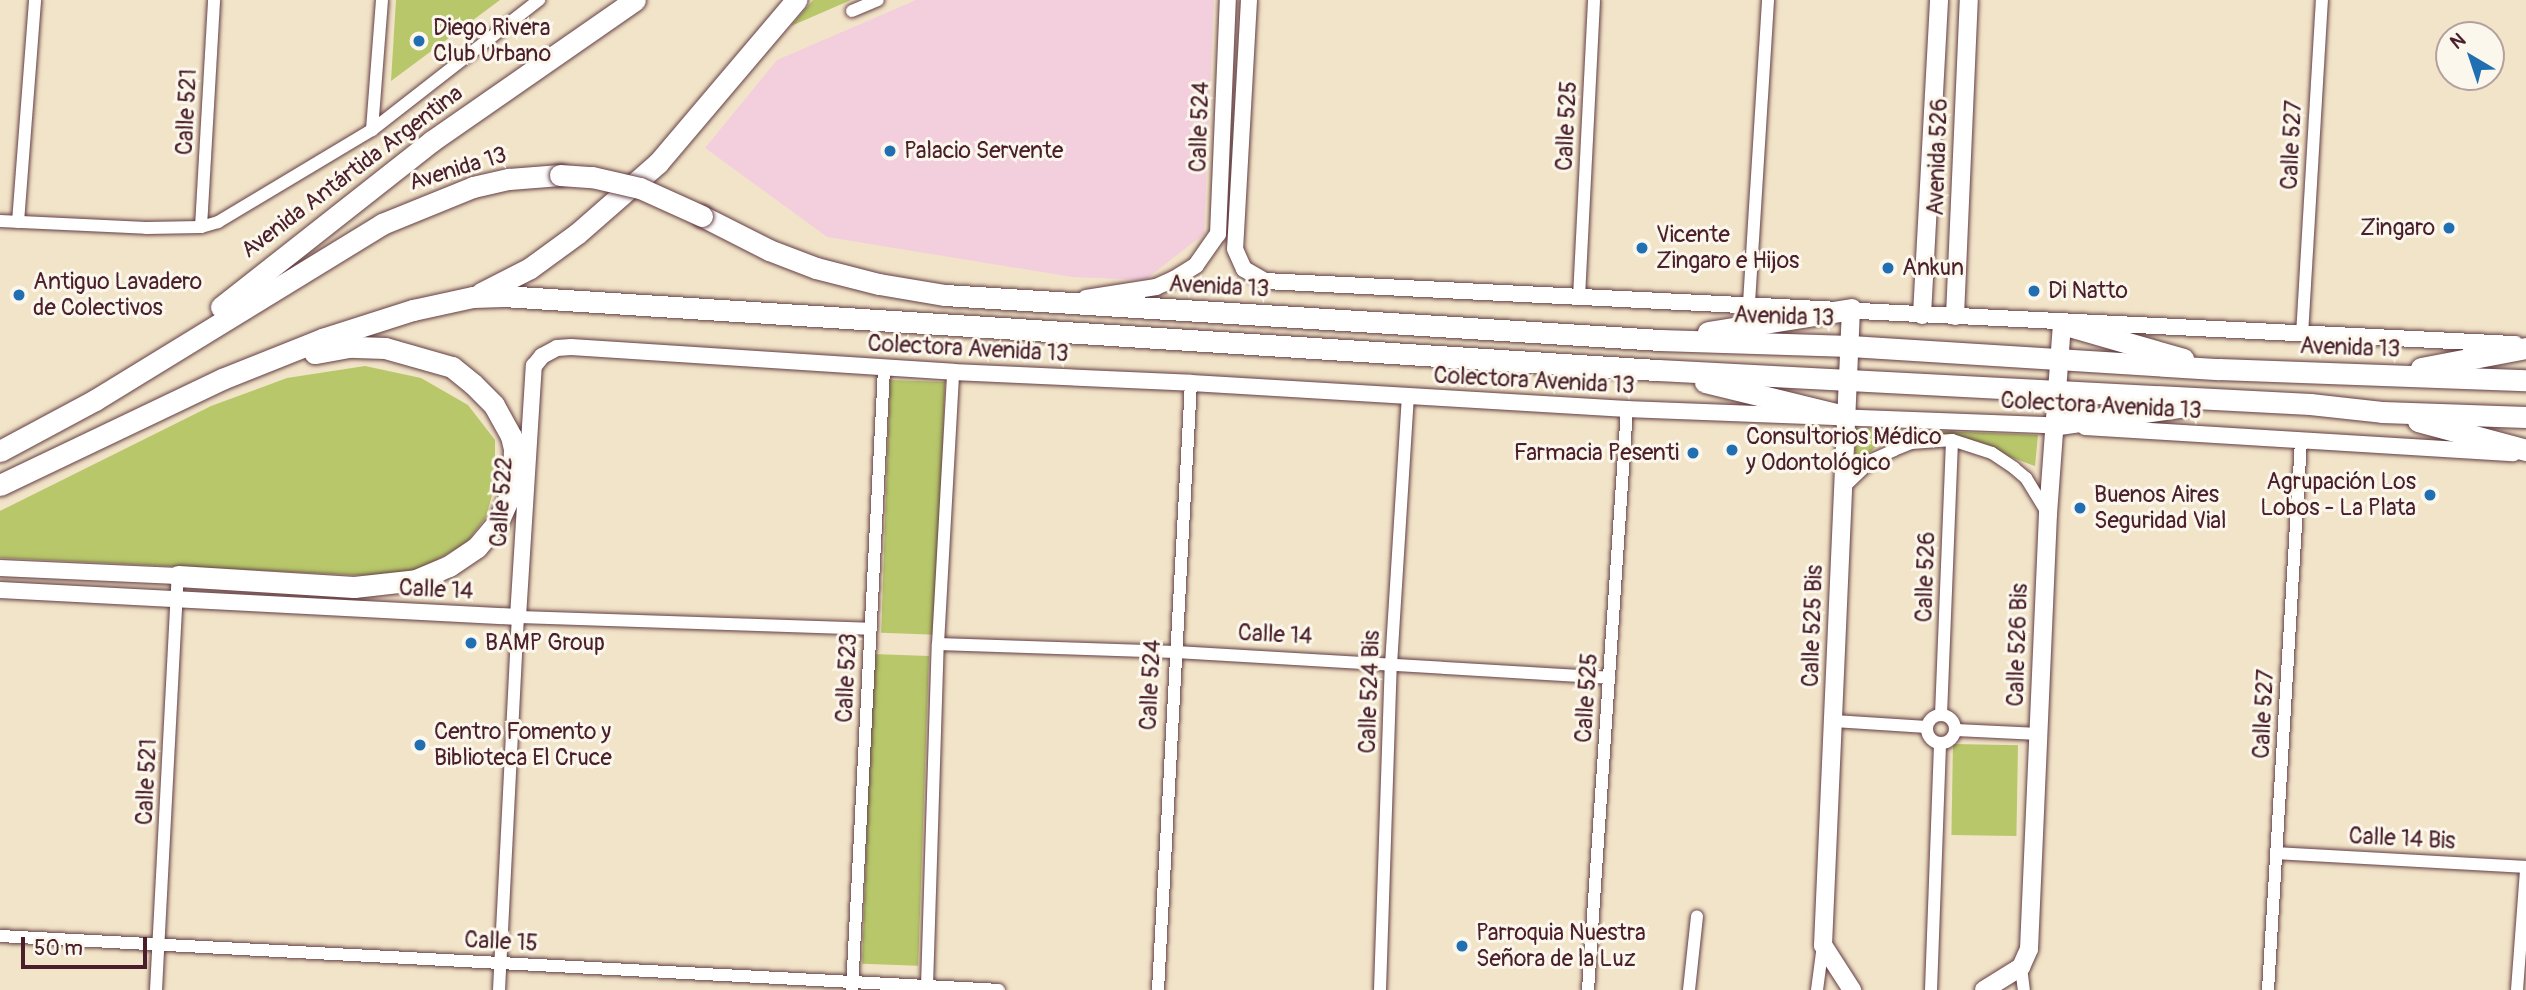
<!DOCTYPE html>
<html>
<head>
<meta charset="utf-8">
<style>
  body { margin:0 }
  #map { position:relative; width:2526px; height:990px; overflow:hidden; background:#f2e4c8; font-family:Pangolin,sans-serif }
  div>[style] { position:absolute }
  .built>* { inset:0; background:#f3cfde }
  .green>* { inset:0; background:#b7c76a; transform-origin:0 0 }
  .roads { filter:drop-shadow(0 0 2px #633d43) drop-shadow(0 0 2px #633d43) }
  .minor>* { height:12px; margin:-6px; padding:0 6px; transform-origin:6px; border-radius:6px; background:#fff }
  .minor>.ring { margin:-6px; padding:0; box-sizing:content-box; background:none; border:12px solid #fff; border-radius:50% }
  .tertiary>* { height:16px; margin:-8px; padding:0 8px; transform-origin:8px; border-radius:8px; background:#fff }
  .secondary>* { height:18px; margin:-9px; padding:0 9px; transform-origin:9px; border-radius:9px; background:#fff }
  .primary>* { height:21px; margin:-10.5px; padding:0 10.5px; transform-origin:10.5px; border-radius:10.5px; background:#fff }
  .bridges { filter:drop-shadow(0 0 2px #633d43) drop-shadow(0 0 2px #633d43) }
  .primary-bridge>* { height:21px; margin:-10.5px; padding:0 10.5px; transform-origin:10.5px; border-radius:10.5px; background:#fff }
  .dots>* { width:19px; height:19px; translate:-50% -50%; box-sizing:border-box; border:4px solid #fbf7ec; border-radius:50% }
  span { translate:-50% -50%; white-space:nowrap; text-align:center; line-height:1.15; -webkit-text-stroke:6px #fbf7ec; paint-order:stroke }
  .poi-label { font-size:23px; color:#4a1f2b }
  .left { translate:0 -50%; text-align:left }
  .right { translate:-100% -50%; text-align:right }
  .street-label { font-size:23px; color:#4a1f2b }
  .north { position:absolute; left:2435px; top:21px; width:70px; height:70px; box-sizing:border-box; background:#fbf7ec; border:2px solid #b4a19f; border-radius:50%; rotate:321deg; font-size:19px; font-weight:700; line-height:28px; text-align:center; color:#4a1f2b }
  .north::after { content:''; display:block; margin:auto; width:24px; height:32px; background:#1f6fb2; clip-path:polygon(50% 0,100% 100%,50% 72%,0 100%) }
  .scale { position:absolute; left:21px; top:937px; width:126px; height:32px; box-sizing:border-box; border:4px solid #4a1f2b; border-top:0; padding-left:9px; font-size:21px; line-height:24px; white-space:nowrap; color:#4a1f2b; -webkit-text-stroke:5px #fbf7ec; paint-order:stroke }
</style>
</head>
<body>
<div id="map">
  <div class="built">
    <div style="clip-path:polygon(916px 0,1214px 0,1204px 234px,1145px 280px,1072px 277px,827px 237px,705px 148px,777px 60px)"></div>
  </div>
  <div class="green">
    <div style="clip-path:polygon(396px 0,500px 0,391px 81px)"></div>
    <div style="clip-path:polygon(813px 0,851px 0,791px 26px)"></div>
    <div style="clip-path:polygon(365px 366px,421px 378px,468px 405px,495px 440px,495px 484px,486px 517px,467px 542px,420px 570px,373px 576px,0 558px,0 511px,211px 406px,287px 378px)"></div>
    <div style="left:890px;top:380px;width:55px;height:253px;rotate:2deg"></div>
    <div style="clip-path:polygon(1856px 428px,2038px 435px,2035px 466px,1957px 437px,1893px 433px,1854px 465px)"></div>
    <div style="left:873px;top:654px;width:56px;height:310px;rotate:2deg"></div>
    <div style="left:1953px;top:744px;width:65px;height:91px;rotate:1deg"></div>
  </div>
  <div class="roads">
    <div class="minor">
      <div style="left:852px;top:11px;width:28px;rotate:-23deg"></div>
      <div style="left:372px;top:130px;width:130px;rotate:-85.6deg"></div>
      <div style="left:0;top:221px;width:146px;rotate:2.7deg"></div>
      <div style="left:146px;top:228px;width:55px;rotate:-1deg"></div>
      <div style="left:201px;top:227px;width:18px;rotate:-16deg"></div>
      <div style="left:218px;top:222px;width:179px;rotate:-30.9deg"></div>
      <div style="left:372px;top:130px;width:212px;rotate:-37.9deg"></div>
      <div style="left:18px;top:222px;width:223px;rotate:-85.6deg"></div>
      <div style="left:201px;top:227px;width:227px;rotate:-86.7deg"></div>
      <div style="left:1579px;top:297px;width:297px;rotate:-87.1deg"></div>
      <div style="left:1749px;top:303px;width:304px;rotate:-86.4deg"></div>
      <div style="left:2302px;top:335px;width:336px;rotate:-86.6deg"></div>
      <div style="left:1842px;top:489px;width:42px;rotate:-44deg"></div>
      <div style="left:1872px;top:460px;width:24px;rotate:-24deg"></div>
      <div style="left:1894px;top:450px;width:18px;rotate:-22deg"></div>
      <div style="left:1911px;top:443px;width:41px;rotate:-4.2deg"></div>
      <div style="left:1952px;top:440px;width:42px;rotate:18deg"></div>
      <div style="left:1992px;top:453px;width:27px;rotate:34deg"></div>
      <div style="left:2014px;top:468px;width:16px;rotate:40deg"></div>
      <div style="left:2026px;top:478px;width:42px;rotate:58.6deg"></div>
      <div style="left:938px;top:644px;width:238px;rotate:1.9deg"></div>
      <div style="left:1176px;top:652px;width:434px;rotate:3.4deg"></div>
      <div class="ring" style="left:1927px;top:715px;width:16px;height:16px"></div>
      <div style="left:1941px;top:715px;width:275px;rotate:-87.7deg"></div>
      <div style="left:1834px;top:721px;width:93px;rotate:3.7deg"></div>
      <div style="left:1956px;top:730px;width:83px;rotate:2.8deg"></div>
      <div style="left:2276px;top:853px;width:250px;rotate:3.2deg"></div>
      <div style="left:0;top:936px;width:1000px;rotate:3.09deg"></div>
      <div style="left:2021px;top:967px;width:23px;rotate:83deg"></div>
      <div style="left:927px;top:986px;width:342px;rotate:-88.2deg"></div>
      <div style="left:938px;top:644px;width:272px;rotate:-86.8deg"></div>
      <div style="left:156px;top:990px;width:415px;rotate:-87deg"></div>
      <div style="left:499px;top:990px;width:373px;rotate:-87.1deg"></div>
      <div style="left:518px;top:617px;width:353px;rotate:1.9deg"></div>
      <div style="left:852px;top:990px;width:623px;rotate:-87.05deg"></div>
      <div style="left:1158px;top:990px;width:608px;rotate:-86.89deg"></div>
      <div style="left:1380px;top:990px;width:325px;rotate:-88.1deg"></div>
      <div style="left:1391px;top:665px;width:270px;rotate:-86.4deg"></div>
      <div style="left:1588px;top:990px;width:582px;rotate:-86.16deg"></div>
      <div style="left:1689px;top:990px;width:74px;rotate:-83.8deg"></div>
      <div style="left:1817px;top:990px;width:45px;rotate:-82.4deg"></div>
      <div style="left:1931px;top:990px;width:246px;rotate:-87.9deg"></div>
      <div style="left:2268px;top:990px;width:550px;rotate:-86.56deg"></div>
      <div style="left:2517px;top:990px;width:119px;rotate:-85.7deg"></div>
    </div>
    <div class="tertiary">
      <div style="left:1249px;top:0;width:249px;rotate:93.2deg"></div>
      <div style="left:1235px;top:249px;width:22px;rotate:66deg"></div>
      <div style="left:1244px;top:269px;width:24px;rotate:30deg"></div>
      <div style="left:1265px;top:281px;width:1252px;rotate:2.89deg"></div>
      <div style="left:1086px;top:298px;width:71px;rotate:-8.9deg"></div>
      <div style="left:1156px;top:287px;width:20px;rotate:-24deg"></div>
      <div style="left:1174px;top:279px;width:26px;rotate:-32deg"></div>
      <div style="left:1196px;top:265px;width:38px;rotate:-55deg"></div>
      <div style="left:1218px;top:234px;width:234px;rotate:-87.6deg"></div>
      <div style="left:2085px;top:427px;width:429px;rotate:3.5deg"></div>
      <div style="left:0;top:568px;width:178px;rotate:2.6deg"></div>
      <div style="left:0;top:590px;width:519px;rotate:2.98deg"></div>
      <div style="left:518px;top:617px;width:252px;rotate:-86.4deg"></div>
      <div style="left:534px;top:366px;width:13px;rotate:-51deg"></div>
      <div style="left:542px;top:356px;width:17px;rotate:-28deg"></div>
      <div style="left:557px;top:348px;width:14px;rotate:-4deg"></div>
      <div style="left:571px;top:347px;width:383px;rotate:3.7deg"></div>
      <div style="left:953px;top:372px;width:238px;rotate:2.6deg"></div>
      <div style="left:1191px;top:383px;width:437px;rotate:3.4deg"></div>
      <div style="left:1627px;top:409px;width:435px;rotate:2.2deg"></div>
    </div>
    <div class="secondary">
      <div style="left:1851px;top:309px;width:637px;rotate:92.52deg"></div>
      <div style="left:1823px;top:945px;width:54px;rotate:57.2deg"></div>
      <div style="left:1922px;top:315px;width:315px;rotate:-86.9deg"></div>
      <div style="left:1955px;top:316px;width:316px;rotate:-87.5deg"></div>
      <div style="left:1984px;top:990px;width:44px;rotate:-31.9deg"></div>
      <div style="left:2021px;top:967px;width:20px;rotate:-66deg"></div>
      <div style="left:2029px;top:949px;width:435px;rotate:-87.5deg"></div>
      <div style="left:2048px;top:514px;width:191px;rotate:-85.8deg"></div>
    </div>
    <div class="primary">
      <div style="left:702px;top:216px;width:75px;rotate:26.9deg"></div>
      <div style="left:769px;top:250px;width:50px;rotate:21deg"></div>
      <div style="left:816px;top:268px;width:65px;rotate:14.3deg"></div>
      <div style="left:879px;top:284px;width:67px;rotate:9.5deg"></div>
      <div style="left:945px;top:295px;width:716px;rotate:3.6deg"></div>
      <div style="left:1660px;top:340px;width:190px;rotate:1.8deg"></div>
      <div style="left:1850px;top:346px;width:370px;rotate:3.6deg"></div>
      <div style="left:2219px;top:369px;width:307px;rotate:2.1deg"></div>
      <div style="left:481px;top:293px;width:55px;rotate:-27deg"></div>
      <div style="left:530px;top:268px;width:59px;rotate:-36.1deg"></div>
      <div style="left:578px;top:233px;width:106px;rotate:-41.2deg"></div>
      <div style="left:658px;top:163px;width:214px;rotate:-49.7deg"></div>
      <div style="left:221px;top:307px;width:268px;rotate:-38.2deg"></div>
      <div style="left:432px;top:141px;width:247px;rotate:-34.8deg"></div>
      <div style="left:2062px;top:324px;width:126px;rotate:16.1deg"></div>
      <div style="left:1708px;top:332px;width:145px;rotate:-9.1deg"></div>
      <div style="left:2421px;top:368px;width:107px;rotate:-10.8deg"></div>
      <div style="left:1705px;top:382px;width:143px;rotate:13.7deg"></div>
      <div style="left:2418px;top:421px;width:112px;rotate:15deg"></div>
      <div style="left:2053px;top:425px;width:134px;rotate:-8.1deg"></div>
      <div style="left:0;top:451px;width:108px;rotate:-28.2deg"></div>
      <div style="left:95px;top:400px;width:337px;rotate:-31.5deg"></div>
      <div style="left:382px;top:224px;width:98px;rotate:-22.1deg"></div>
      <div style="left:473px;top:187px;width:37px;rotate:-13deg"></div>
      <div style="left:509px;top:179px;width:51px;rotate:-4.5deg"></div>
      <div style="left:0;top:485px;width:246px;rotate:-25.5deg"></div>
      <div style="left:222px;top:379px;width:108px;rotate:-21.8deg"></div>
      <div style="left:322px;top:339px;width:96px;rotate:-17.7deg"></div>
      <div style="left:413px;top:310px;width:61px;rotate:-12.2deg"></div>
      <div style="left:473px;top:297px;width:30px;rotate:-2deg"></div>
      <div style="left:503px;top:296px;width:1157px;rotate:3.67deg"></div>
      <div style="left:1658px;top:370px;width:653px;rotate:2.99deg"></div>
      <div style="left:2310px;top:404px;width:72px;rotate:6.3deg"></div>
      <div style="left:2382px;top:412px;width:144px;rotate:2deg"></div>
      <div style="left:178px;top:576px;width:176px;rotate:3.6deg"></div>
      <div style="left:354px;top:587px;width:62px;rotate:-6.4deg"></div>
      <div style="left:416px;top:580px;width:36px;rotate:-23deg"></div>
      <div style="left:449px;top:566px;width:34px;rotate:-34deg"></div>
      <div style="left:477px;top:547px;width:33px;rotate:-50deg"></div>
      <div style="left:498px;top:522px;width:36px;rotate:-66deg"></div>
      <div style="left:513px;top:489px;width:40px;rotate:-88.6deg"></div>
      <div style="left:514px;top:449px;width:13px;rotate:-103deg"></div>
      <div style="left:511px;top:436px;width:35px;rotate:-119deg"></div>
      <div style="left:494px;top:405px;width:30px;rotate:-135deg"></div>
      <div style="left:473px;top:384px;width:27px;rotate:-141deg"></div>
      <div style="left:452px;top:367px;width:70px;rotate:-164.2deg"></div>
      <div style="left:385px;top:348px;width:36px;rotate:-178deg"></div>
      <div style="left:349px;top:347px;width:35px;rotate:170deg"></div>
    </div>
  </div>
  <div class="bridges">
    <div class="primary-bridge">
      <div style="left:560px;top:175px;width:32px;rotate:4deg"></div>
      <div style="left:592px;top:177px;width:49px;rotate:12.9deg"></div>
      <div style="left:640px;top:188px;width:68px;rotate:24.3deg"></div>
    </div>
  </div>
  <div class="dots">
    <div style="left:419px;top:41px;background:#1f6fb2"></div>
    <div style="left:890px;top:151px;background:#1f6fb2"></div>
    <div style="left:2449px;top:228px;background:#1f6fb2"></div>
    <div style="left:1642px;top:248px;background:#1f6fb2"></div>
    <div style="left:1888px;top:268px;background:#1f6fb2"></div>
    <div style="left:2034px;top:291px;background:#1f6fb2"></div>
    <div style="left:19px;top:295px;background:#1f6fb2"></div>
    <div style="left:1732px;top:450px;background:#1f6fb2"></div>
    <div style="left:1693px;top:453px;background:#1f6fb2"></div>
    <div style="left:2430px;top:495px;background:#1f6fb2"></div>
    <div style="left:2080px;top:508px;background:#1f6fb2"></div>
    <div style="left:471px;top:643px;background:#1f6fb2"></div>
    <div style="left:420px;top:745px;background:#1f6fb2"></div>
    <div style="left:1462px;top:946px;background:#1f6fb2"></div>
  </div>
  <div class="poi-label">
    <span class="left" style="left:433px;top:41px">Diego Rivera<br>Club Urbano</span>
    <span class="left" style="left:904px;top:151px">Palacio Servente</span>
    <span class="right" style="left:2435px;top:228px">Zingaro</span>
    <span class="left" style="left:1656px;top:248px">Vicente<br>Zingaro e Hijos</span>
    <span class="left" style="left:1902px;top:268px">Ankun</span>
    <span class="left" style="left:33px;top:295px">Antiguo Lavadero<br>de Colectivos</span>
    <span class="left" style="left:2048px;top:291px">Di Natto</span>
    <span class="left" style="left:1746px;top:450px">Consultorios Médico<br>y Odontológico</span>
    <span class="right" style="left:1679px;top:453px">Farmacia Pesenti</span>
    <span class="right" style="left:2416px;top:495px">Agrupación Los<br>Lobos - La Plata</span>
    <span class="left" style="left:2094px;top:508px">Buenos Aires<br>Seguridad Vial</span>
    <span class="left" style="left:485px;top:643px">BAMP Group</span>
    <span class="left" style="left:434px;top:745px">Centro Fomento y<br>Biblioteca El Cruce</span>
    <span class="left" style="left:1476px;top:946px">Parroquia Nuestra<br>Señora de la Luz</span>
  </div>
  <div class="street-label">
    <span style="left:187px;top:112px;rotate:-87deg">Calle 521</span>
    <span style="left:1567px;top:126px;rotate:-87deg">Calle 525</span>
    <span style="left:1200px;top:127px;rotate:-88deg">Calle 524</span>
    <span style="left:2292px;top:145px;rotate:-87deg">Calle 527</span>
    <span style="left:1938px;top:157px;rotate:-88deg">Avenida 526</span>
    <span style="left:458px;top:169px;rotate:-17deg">Avenida 13</span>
    <span style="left:352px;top:172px;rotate:-37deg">Avenida Antártida Argentina</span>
    <span style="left:1219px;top:287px;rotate:3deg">Avenida 13</span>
    <span style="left:1784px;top:317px;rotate:2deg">Avenida 13</span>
    <span style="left:2350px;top:348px;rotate:2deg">Avenida 13</span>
    <span style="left:968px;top:349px;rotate:3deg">Colectora Avenida 13</span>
    <span style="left:1534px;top:381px;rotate:3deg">Colectora Avenida 13</span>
    <span style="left:2101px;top:406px;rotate:3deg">Colectora Avenida 13</span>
    <span style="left:502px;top:502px;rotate:-86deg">Calle 522</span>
    <span style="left:1926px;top:577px;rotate:-88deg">Calle 526</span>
    <span style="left:436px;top:590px;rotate:3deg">Calle 14</span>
    <span style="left:1813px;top:626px;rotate:-88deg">Calle 525 Bis</span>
    <span style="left:1275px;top:635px;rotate:3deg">Calle 14</span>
    <span style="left:2018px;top:645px;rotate:-88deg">Calle 526 Bis</span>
    <span style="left:847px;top:678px;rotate:-87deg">Calle 523</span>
    <span style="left:1151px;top:685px;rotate:-87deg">Calle 524</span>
    <span style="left:1370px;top:692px;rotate:-88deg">Calle 524 Bis</span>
    <span style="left:1587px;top:698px;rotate:-86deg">Calle 525</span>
    <span style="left:2264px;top:714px;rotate:-87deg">Calle 527</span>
    <span style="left:147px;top:782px;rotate:-87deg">Calle 521</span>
    <span style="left:2402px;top:839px;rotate:3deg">Calle 14 Bis</span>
    <span style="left:501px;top:942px;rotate:3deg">Calle 15</span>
  </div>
  <div class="north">N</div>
  <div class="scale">50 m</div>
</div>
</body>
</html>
